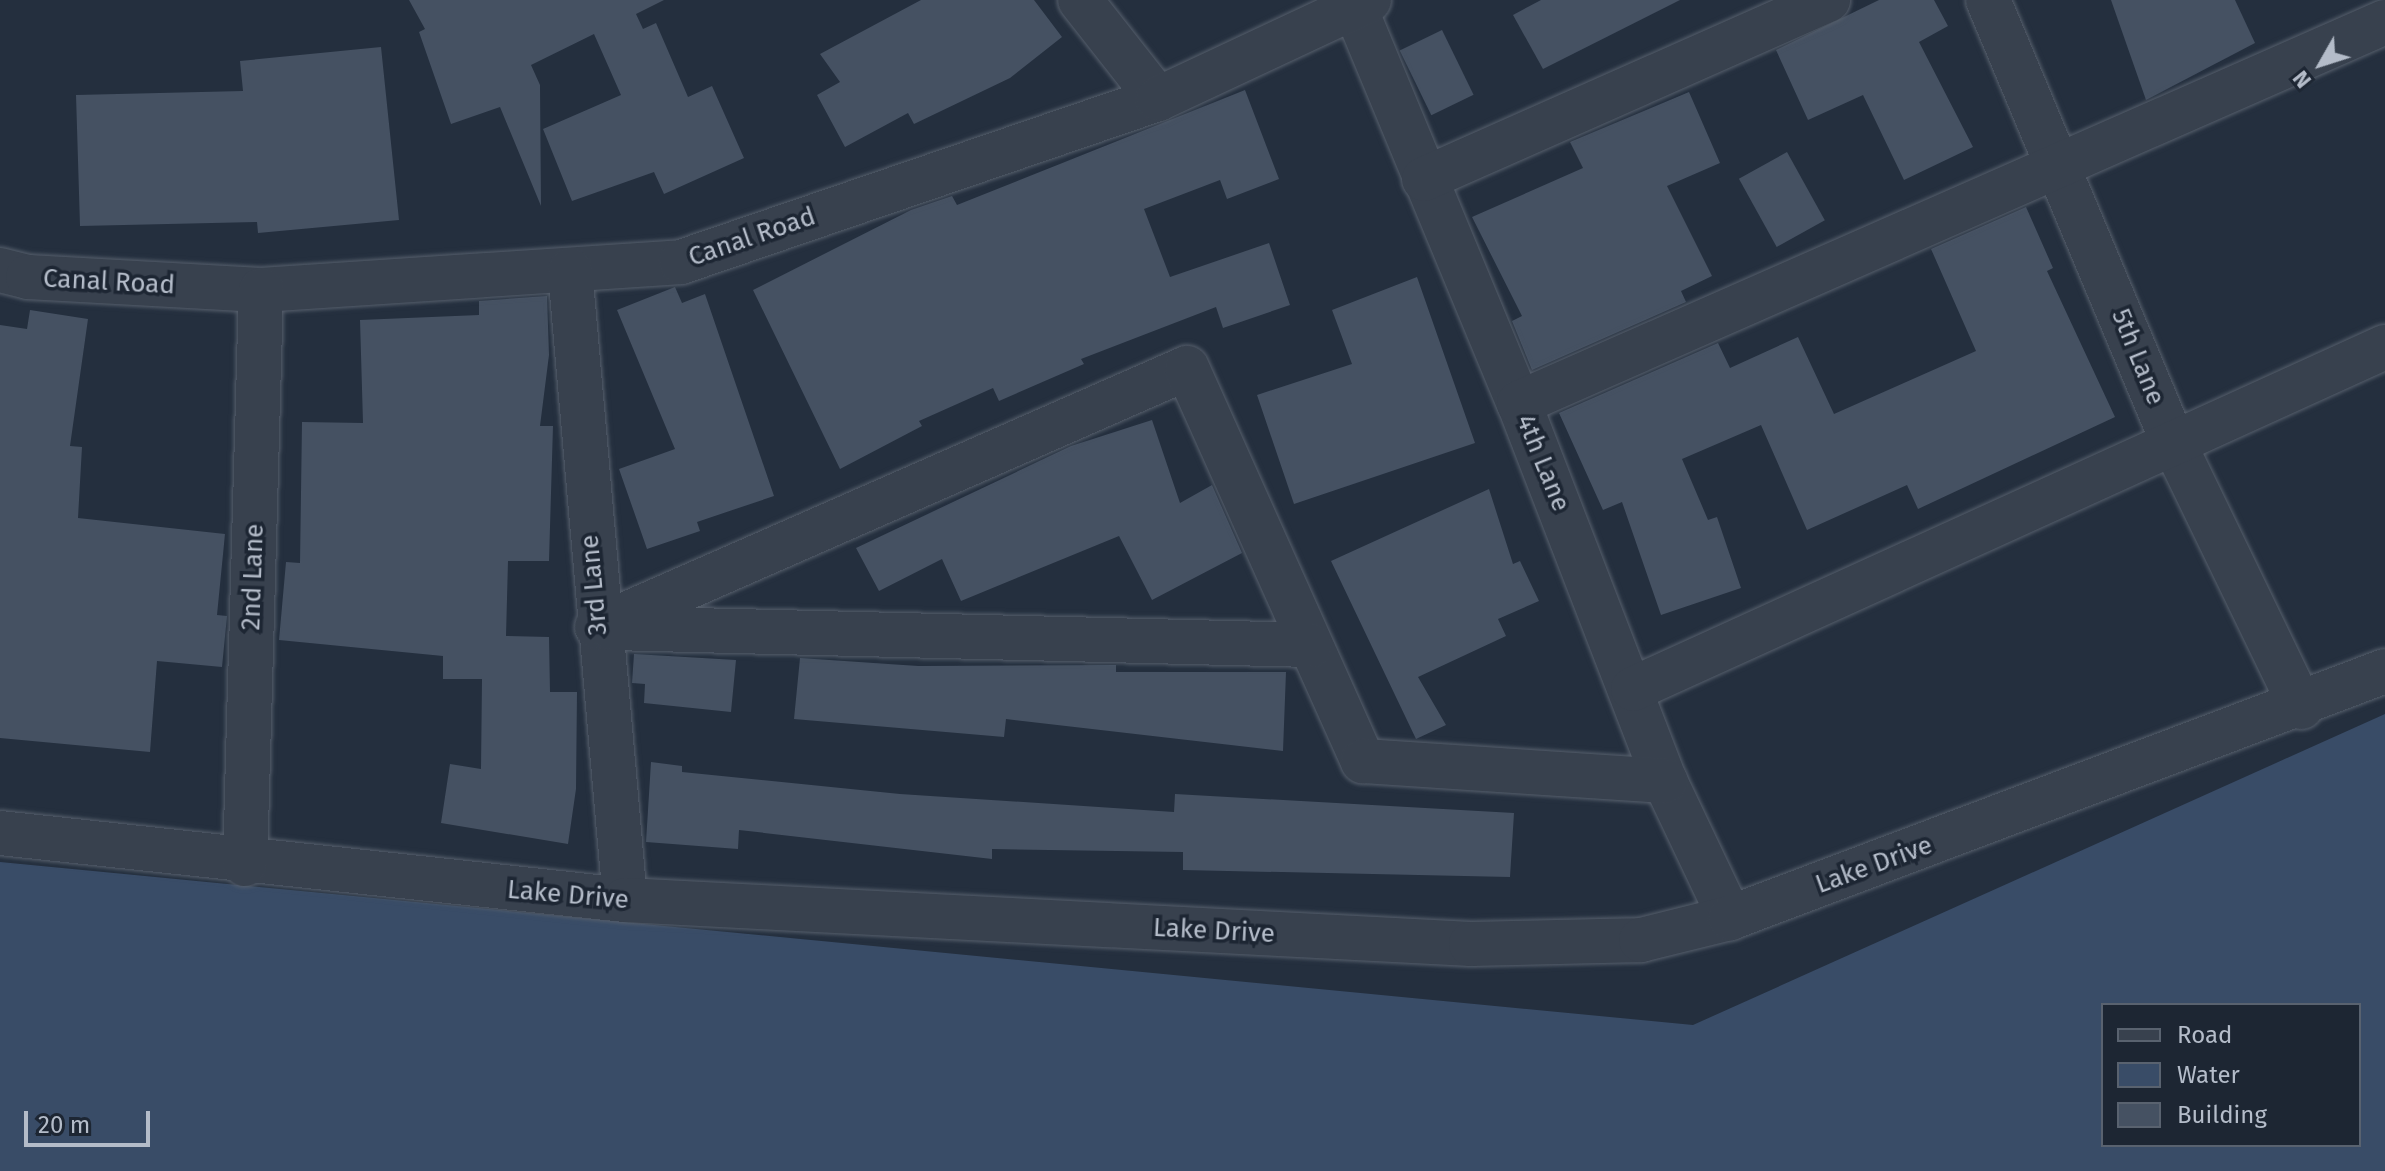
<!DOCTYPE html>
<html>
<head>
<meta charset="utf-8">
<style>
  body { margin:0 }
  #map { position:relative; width:2385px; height:1171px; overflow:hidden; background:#242f3e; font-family:"Fira Sans",sans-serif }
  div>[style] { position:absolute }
  .water>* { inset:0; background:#394c67 }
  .building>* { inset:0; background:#455162; transform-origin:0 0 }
  .roads { filter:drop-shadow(0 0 2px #565f6c) drop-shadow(0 0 2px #565f6c) }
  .minor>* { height:44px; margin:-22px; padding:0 22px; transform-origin:22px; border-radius:22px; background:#38414e }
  span { translate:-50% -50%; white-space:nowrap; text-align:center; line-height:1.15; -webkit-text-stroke:7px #1d2633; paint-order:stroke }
  .street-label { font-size:26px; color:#b4bcc9 }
  .legend { position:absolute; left:2101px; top:1003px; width:260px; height:144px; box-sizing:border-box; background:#1d2633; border:2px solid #59626f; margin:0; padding:10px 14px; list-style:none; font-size:24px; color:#b4bcc9 }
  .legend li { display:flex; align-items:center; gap:16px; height:40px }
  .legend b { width:40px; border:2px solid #59626f }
  .north { position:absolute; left:2281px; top:24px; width:80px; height:80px; -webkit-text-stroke:6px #1d2633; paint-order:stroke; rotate:231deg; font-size:22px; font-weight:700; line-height:32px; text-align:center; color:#b4bcc9 }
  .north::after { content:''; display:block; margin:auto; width:28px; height:36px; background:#b4bcc9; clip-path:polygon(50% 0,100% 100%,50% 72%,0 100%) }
  .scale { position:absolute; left:24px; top:1111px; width:126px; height:36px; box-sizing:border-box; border:4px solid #b4bcc9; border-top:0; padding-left:10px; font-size:24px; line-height:28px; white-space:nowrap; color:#b4bcc9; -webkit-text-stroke:6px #1d2633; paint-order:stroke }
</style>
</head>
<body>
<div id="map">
  <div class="water">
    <div style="clip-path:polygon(evenodd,2385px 714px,2385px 1171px,0 1171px,0 862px,1693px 1025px,2385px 714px,2103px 1005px,2359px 1005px,2359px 1145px,2103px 1145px,2103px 1005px)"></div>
  </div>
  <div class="building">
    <div style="clip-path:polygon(409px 0,664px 0,636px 14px,643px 29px,656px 23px,688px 97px,712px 86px,744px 158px,664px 194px,654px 172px,572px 201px,543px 129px,621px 95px,594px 34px,531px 65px,540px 85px,541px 206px,500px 107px,451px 124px,419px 32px,425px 29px)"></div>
    <div style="clip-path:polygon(921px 0,1034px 0,1062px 37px,1010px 78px,914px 124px,908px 113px,845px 147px,817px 95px,840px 82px,820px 54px)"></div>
    <div style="clip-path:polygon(1541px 0,1680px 0,1543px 69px,1513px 15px)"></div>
    <div style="clip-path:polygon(1879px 0,1934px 0,1948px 26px,1919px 42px,1973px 147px,1904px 180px,1863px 95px,1808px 120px,1776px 50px)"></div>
    <div style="clip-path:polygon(2111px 0,2235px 0,2255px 43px,2146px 100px)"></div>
    <div style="left:1442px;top:30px;width:72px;height:47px;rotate:64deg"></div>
    <div style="clip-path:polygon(381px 47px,399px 220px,258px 233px,257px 222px,80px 226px,76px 95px,243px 91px,240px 61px)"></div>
    <div style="clip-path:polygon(1245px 90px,1279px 179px,1227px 199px,1220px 180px,1144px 209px,1170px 277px,1269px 243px,1290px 305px,1223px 328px,1216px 307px,1081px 359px,1084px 364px,999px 401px,993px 388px,919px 421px,922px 426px,840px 469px,753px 290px,911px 210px,952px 196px,957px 205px)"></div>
    <div style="clip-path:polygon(1689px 92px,1720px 163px,1667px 186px,1712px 276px,1681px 291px,1686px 302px,1532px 370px,1512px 321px,1522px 316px,1472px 217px,1583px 168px,1570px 142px)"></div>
    <div style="left:1787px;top:152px;width:78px;height:55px;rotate:61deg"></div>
    <div style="clip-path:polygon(2026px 207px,2053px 268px,2047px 271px,2115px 417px,1918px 509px,1907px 485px,1807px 530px,1761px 425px,1682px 459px,1708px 520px,1717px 517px,1741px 588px,1661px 615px,1622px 502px,1603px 510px,1559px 413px,1718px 343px,1730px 368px,1798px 337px,1834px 414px,1976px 351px,1931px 249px)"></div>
    <div style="clip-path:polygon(1417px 277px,1475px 443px,1294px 504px,1257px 395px,1352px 364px,1332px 310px)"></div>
    <div style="clip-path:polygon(675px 287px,682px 303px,705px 294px,774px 496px,697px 522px,700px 531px,647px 549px,619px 469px,675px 449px,617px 310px)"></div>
    <div style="clip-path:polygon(547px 296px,549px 355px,540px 426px,553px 426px,549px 561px,508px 561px,506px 636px,549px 637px,550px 692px,577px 692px,576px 789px,568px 844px,441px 823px,450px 764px,481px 769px,482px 679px,443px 679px,443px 656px,279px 640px,286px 562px,300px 563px,302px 422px,363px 423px,360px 320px,479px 315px,479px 301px)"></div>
    <div style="clip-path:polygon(30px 310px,88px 319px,70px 446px,82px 447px,78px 518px,225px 534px,217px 615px,227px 616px,222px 667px,157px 661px,150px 752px,0 738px,0 325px,27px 329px)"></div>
    <div style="clip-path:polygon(1152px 420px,1180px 503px,1212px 485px,1242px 553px,1152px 600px,1119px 536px,961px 601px,942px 559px,879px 591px,856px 548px,1071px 446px)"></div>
    <div style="clip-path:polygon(1489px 489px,1513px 564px,1520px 561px,1539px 601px,1498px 619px,1506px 636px,1418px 677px,1446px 725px,1416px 739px,1331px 561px)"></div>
    <div style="clip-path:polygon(634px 654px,736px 660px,731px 712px,644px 703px,645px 684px,632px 683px)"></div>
    <div style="clip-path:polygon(800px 658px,918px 666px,1116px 665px,1116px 672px,1286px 672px,1283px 751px,1006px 719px,1004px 737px,794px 719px)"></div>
    <div style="clip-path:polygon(651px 762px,682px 766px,682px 772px,900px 794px,1174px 812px,1175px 794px,1514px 813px,1510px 877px,1183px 870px,1183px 852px,992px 849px,992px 859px,739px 830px,738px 849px,646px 842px)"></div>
  </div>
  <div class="roads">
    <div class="minor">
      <div style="left:1080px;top:0;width:126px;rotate:51.8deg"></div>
      <div style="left:1988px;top:0;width:484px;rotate:67.3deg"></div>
      <div style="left:2175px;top:446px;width:290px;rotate:64.2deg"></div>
      <div style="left:1355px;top:8px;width:428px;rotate:67.5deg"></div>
      <div style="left:1519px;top:403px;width:405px;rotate:68.9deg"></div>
      <div style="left:1665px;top:781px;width:152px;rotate:64.6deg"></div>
      <div style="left:1424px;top:179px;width:442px;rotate:-23.9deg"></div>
      <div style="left:0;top:270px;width:29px;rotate:14deg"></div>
      <div style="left:28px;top:277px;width:233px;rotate:3.2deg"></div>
      <div style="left:261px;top:290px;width:421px;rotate:-3.8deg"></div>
      <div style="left:681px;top:262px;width:504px;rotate:-18.87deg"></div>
      <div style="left:1158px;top:99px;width:233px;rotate:-25.1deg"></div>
      <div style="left:570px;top:270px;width:632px;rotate:85.01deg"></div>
      <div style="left:1519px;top:403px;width:946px;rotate:-23.75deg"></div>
      <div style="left:597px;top:627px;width:644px;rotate:-23.7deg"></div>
      <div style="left:1187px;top:368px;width:431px;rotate:65.9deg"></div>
      <div style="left:1363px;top:761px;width:303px;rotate:3.8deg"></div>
      <div style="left:611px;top:628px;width:699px;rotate:1.39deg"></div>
      <div style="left:1633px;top:689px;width:826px;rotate:-24.46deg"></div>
      <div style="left:0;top:833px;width:629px;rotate:6.12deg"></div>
      <div style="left:625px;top:900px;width:847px;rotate:2.98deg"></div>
      <div style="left:1471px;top:944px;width:170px;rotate:-1.3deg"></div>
      <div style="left:1641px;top:940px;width:92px;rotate:-13.9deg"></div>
      <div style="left:1730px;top:918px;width:700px;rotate:-20.66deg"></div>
      <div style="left:245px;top:864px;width:574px;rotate:-88.4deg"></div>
    </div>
  </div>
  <div class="street-label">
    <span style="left:752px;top:237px;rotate:-19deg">Canal Road</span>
    <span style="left:109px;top:282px;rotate:3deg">Canal Road</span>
    <span style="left:2138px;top:357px;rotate:68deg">5th Lane</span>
    <span style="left:1543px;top:463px;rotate:68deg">4th Lane</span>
    <span style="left:253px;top:577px;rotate:-88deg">2nd Lane</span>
    <span style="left:594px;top:585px;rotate:-95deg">3rd Lane</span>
    <span style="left:1874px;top:865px;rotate:-20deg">Lake Drive</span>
    <span style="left:568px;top:895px;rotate:5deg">Lake Drive</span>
    <span style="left:1214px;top:931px;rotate:3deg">Lake Drive</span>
  </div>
  <ul class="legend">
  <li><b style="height:10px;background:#38414e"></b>Road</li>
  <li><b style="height:22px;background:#394c67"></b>Water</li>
  <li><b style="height:22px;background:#455162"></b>Building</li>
  </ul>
  <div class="north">N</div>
  <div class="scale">20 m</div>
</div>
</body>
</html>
